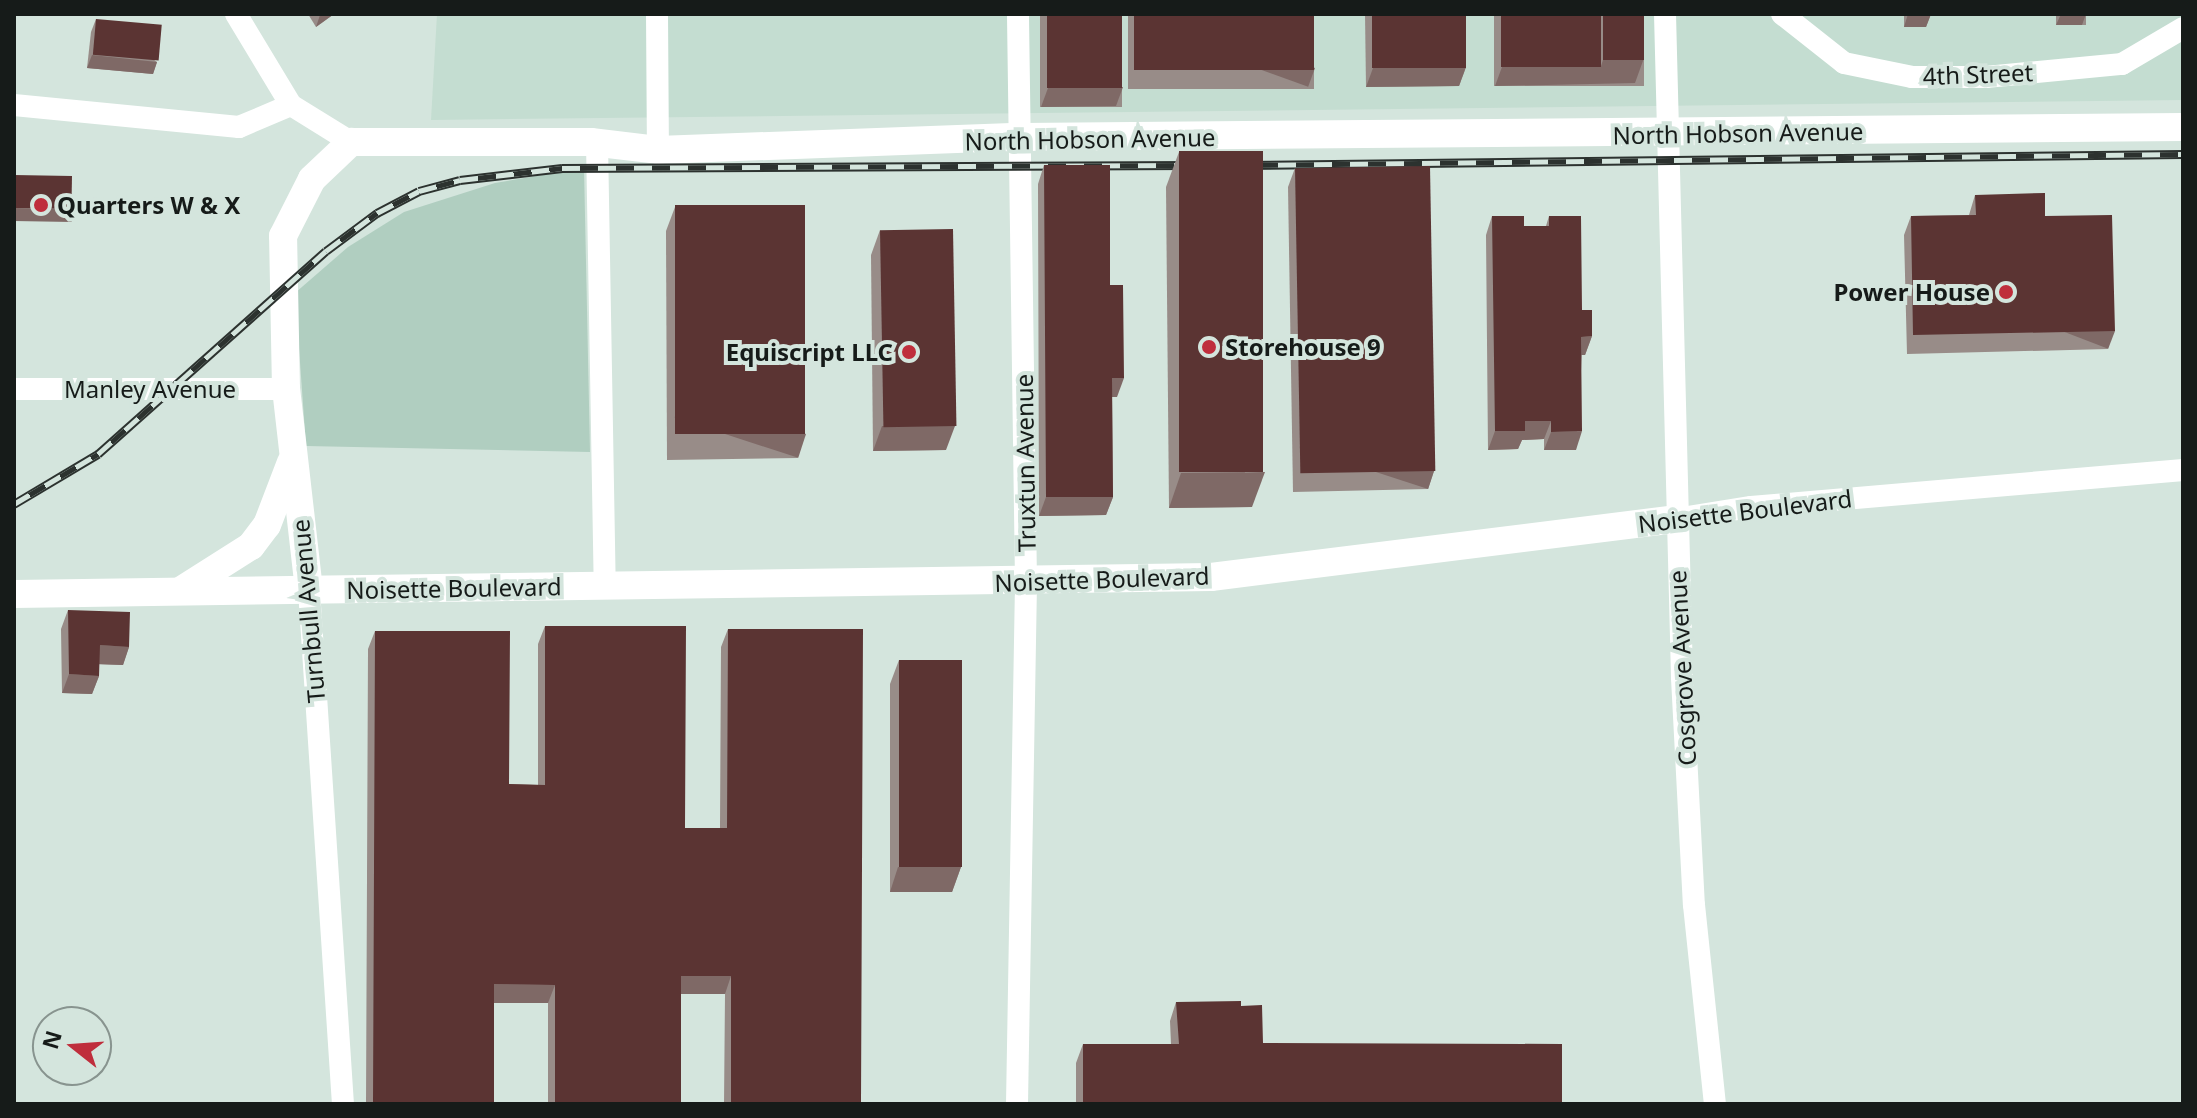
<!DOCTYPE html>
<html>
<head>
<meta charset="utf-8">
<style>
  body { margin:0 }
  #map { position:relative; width:2197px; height:1118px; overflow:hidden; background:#d4e5dd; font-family:"Noto Sans",sans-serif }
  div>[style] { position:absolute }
  .built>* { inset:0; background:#c4ddd1 }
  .green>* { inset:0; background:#b0cec0 }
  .minor>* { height:22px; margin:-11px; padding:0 11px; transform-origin:11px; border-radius:11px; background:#fff }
  .tertiary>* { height:28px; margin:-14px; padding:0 14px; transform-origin:14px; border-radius:14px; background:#fff }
  .rail>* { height:9px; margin-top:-4.5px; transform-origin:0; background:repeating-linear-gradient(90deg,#d4e5dd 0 18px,#2c322f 0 36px); box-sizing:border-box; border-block:2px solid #2c322f }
  .wall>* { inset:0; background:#988c88; transform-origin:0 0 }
  .shaded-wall>* { inset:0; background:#7f6966; transform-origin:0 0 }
  .building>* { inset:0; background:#5b3433; transform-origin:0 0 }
  .dots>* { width:22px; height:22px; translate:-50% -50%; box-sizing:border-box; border:4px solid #d4e5dd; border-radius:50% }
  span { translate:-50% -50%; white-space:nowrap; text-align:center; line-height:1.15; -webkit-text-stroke:8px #d4e5dd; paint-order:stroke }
  .street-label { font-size:24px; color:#161b19 }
  .poi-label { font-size:24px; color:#161b19; font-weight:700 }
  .left { translate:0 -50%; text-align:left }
  .right { translate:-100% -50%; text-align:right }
  .frame { position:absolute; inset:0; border:16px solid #161b19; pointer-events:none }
  .north { position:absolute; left:32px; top:1006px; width:80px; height:80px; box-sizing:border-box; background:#d4e5dd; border:2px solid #88948f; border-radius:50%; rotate:287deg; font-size:22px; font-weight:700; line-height:32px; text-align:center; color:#161b19 }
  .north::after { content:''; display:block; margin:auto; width:28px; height:36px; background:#bf2e3c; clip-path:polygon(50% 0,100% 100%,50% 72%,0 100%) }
</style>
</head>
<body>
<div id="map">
  <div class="built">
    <div style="clip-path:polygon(437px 14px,2183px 14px,2183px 100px,431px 120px)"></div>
  </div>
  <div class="green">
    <div style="clip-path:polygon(584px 168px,590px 452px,306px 446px,295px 293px,348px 247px,404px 212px,495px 183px)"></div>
  </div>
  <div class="minor">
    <div style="left:236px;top:14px;width:106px;rotate:58.9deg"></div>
    <div style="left:657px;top:14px;width:136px;rotate:89.6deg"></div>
    <div style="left:1665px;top:14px;width:664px;rotate:88.53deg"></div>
    <div style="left:1682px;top:678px;width:227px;rotate:87deg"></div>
    <div style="left:1694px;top:905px;width:200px;rotate:84deg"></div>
    <div style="left:1782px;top:14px;width:79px;rotate:38.3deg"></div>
    <div style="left:1844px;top:63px;width:69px;rotate:11.6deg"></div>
    <div style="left:1912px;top:77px;width:74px"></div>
    <div style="left:1986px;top:77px;width:137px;rotate:-5.5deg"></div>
    <div style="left:2122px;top:64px;width:71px;rotate:-30.5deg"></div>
    <div style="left:14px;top:105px;width:226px;rotate:5.6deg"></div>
    <div style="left:239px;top:127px;width:56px;rotate:-22.9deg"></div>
    <div style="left:291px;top:105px;width:70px;rotate:31.7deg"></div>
    <div style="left:597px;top:142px;width:444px;rotate:89deg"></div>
    <div style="left:14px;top:389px;width:272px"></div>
    <div style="left:1675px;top:519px;width:77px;rotate:-9deg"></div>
    <div style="left:1751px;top:507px;width:434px;rotate:-4.9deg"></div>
    <div style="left:309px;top:590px;width:515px;rotate:86.22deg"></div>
    <div style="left:1017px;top:1104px;width:522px;rotate:-89.01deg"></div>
    <div style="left:1026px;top:582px;width:568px;rotate:-90.81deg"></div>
  </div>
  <div class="tertiary">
    <div style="left:309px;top:590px;width:202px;rotate:-96.5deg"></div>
    <div style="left:286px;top:389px;width:153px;rotate:-91.1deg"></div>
    <div style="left:283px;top:236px;width:64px;rotate:-63deg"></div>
    <div style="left:312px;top:179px;width:54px;rotate:-43.5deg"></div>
    <div style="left:351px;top:142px;width:240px"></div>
    <div style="left:591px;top:142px;width:67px;rotate:6.8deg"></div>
    <div style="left:658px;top:150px;width:363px;rotate:-2.1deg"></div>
    <div style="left:1021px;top:137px;width:1162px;rotate:-0.49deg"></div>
    <div style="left:180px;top:591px;width:84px;rotate:-32.4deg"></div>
    <div style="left:251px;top:546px;width:26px;rotate:-53deg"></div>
    <div style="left:267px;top:525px;width:67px;rotate:-69.1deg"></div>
    <div style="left:14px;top:594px;width:1197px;rotate:-0.81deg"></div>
    <div style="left:1211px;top:577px;width:468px;rotate:-7.1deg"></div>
  </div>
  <div class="rail">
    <div style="left:1242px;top:165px;width:941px;rotate:-0.67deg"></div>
    <div style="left:14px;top:504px;width:98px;rotate:-30.8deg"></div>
    <div style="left:98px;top:454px;width:305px;rotate:-41.7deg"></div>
    <div style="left:326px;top:251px;width:64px;rotate:-36.7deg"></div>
    <div style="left:377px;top:213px;width:47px;rotate:-27.6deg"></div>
    <div style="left:419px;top:191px;width:42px;rotate:-15deg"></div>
    <div style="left:460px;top:180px;width:103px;rotate:-6.7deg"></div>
    <div style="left:562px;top:168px;width:632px;rotate:-0.27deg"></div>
  </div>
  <div class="wall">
    <div style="clip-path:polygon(308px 14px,334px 14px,316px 27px)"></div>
    <div style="left:1040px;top:14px;width:82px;height:93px"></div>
    <div style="left:1128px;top:14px;width:186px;height:75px"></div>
    <div style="clip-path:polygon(1365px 14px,1466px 14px,1466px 67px,1459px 86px,1366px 87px)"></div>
    <div style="left:1494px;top:14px;width:150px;height:72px"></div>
    <div style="clip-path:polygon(1904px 14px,1931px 14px,1926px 27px,1904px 27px)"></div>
    <div style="left:2056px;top:14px;width:30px;height:11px"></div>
    <div style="clip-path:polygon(96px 19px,157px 62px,153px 74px,87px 68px,91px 32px)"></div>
    <div style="clip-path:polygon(1179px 152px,1252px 507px,1169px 508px,1166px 187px)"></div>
    <div style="clip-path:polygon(1044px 165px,1110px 285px,1117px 397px,1112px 397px,1113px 497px,1106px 515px,1039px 516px,1038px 184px)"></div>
    <div style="clip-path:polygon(1295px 168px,1434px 471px,1428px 489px,1293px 492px,1288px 187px)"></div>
    <div style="clip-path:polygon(1975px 195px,2045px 216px,2108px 349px,1907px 354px,1904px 235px,1911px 216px,1969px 215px)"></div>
    <div style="clip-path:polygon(675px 207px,798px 458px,667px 460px,666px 231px)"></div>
    <div style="clip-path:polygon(1492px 216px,1524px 226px,1546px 226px,1549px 216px,1582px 310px,1592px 336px,1585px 355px,1582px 355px,1576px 450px,1544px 450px,1544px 439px,1522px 440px,1518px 449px,1488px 450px,1486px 235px)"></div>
    <div style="clip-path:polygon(880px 230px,946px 450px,873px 451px,871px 255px)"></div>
    <div style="clip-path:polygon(68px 610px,129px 647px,123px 665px,99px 664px,99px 676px,92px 694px,62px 693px,61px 629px)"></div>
    <div style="clip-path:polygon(545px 626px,685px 828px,720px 828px,721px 647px,728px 629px,861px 1104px,724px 1104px,725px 994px,681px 994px,681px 1104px,548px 1104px,548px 1003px,494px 1003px,494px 1104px,366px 1104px,368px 649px,375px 631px,509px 784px,538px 785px,538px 644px)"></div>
    <div style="clip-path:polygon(899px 660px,961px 867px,952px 892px,890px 892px,890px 684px)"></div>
    <div style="clip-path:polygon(1176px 1002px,1241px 1006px,1263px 1043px,1562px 1104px,1076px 1104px,1076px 1063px,1083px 1044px,1171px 1044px,1170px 1021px)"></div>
  </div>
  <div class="shaded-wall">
    <div style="clip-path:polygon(321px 14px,334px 14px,316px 27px,320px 15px)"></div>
    <div style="clip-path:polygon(1908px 14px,1931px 14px,1926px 27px,1904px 27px)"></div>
    <div style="clip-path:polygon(2061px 14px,2086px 14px,2082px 25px,2056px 25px)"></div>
    <div style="clip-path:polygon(92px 55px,157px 62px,153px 74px,87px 68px)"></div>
    <div style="clip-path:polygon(1644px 58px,1635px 83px,1495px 86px,1502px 67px,1601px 66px,1603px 60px)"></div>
    <div style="clip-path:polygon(1466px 67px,1459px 86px,1366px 87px,1373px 68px)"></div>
    <div style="left:1315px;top:68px;width:20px;height:180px;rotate:110deg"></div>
    <div style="clip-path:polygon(1123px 87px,1116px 106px,1041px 107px,1048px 88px)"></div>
    <div style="left:14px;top:208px;width:58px;height:13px;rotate:1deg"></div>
    <div style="left:2115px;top:331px;width:19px;height:202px;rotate:111deg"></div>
    <div style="clip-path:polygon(1592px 336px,1585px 355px,1575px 355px,1581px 337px)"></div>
    <div style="clip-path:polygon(1112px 378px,1124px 378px,1117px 397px,1105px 397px)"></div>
    <div style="clip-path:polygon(1525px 421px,1551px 421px,1544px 439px,1522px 440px,1518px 449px,1488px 450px,1495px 431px)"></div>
    <div style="clip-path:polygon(882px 426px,955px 426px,946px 450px,873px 451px)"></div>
    <div style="clip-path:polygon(1582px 431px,1576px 450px,1544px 450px,1551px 432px)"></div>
    <div style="left:806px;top:434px;width:25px;height:130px;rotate:108deg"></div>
    <div style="left:1434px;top:471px;width:19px;height:135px;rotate:108deg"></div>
    <div style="clip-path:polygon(1265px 472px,1252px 507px,1169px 508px,1181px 473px)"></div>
    <div style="clip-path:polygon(1046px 497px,1113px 497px,1106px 515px,1039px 516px)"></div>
    <div style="clip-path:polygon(100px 645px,129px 647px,123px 665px,93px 664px)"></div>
    <div style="clip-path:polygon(69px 674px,99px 676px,92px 694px,62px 693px)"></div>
    <div style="clip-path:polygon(898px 867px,961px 867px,952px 892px,890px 892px)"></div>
    <div style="clip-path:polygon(681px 976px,731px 976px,725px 994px,674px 994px)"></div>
    <div style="clip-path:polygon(494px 984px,555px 985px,548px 1003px,487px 1003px)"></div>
  </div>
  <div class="building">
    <div style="left:1047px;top:14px;width:75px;height:74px"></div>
    <div style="left:1134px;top:14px;width:180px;height:56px"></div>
    <div style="left:1372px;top:14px;width:94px;height:54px"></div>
    <div style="left:1501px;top:14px;width:100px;height:53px"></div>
    <div style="left:1603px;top:14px;width:41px;height:46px"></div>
    <div style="left:96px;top:19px;width:66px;height:36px;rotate:5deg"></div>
    <div style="left:1263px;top:151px;width:321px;height:84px;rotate:90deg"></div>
    <div style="clip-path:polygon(1044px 165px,1110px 165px,1110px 285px,1123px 285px,1124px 378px,1112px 378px,1113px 497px,1046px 497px)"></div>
    <div style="left:1430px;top:166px;width:305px;height:135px;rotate:89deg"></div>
    <div style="left:14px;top:175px;width:58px;height:33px;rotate:1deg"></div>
    <div style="clip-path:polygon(2045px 193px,2045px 216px,2112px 215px,2115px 331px,1913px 335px,1911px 216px,1976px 215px,1975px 195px)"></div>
    <div style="left:805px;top:205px;width:229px;height:130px;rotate:90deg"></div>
    <div style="clip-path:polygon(1492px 216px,1524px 216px,1524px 226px,1549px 226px,1549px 216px,1581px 216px,1582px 310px,1592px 310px,1592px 336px,1581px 337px,1582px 431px,1551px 432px,1551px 421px,1525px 421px,1525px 431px,1495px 431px)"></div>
    <div style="left:953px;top:229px;width:197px;height:73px;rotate:89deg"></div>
    <div style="clip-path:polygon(68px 610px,130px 612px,129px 647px,100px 645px,99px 676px,69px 674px)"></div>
    <div style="clip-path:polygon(545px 626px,686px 626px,685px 828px,727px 828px,728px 629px,863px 629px,861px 1104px,731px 1104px,731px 976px,681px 976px,681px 1104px,555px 1104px,555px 985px,494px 984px,494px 1104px,373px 1104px,375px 631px,510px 631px,509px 784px,545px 785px)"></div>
    <div style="left:899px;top:660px;width:63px;height:207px"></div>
    <div style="clip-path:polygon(1241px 1001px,1241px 1006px,1262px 1005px,1263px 1043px,1562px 1044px,1562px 1104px,1083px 1104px,1083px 1044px,1179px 1044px,1176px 1002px)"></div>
  </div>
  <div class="dots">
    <div style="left:41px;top:205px;background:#bf2e3c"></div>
    <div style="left:2006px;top:292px;background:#bf2e3c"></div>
    <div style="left:1209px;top:347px;background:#bf2e3c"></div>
    <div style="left:909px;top:352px;background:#bf2e3c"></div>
  </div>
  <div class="street-label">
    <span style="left:1978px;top:74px;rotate:-2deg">4th Street</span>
    <span style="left:1738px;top:133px;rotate:-1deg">North Hobson Avenue</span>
    <span style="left:1090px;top:139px;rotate:-1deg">North Hobson Avenue</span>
    <span style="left:150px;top:389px">Manley Avenue</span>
    <span style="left:1025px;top:463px;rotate:-91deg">Truxtun Avenue</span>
    <span style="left:1745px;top:511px;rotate:-7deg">Noisette Boulevard</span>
    <span style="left:1102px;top:579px;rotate:-2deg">Noisette Boulevard</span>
    <span style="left:454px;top:588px;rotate:-1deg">Noisette Boulevard</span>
    <span style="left:308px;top:611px;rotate:-95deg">Turnbull Avenue</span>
    <span style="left:1682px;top:668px;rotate:-93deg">Cosgrove Avenue</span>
  </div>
  <div class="poi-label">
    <span class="left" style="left:57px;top:205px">Quarters W &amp; X</span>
    <span class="right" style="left:1990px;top:292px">Power House</span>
    <span class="left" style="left:1225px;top:347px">Storehouse 9</span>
    <span class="right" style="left:893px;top:352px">Equiscript LLC</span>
  </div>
  <div class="frame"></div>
  <div class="north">N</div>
</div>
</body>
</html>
